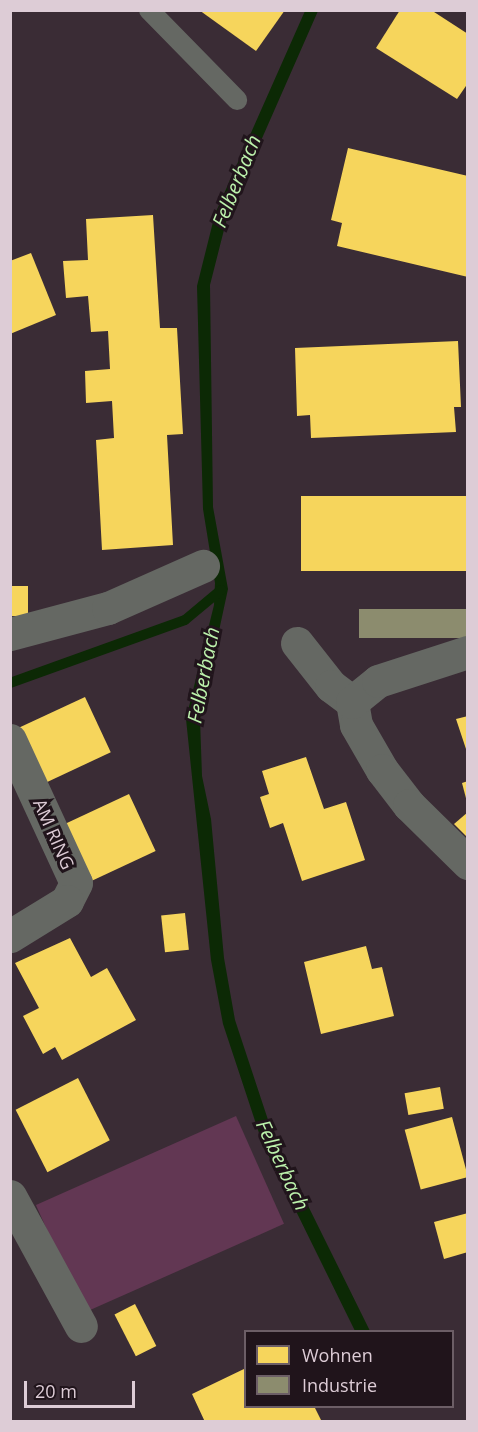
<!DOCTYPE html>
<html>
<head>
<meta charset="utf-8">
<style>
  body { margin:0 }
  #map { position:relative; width:478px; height:1432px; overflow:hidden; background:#3a2c35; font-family:"Open Sans",sans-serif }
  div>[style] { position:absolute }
  .green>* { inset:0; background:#623753; transform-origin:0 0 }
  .water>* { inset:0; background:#0c2905 }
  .homes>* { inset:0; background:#f6d55c; transform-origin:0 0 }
  .industry>* { inset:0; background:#8c8c6e; transform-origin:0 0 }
  .stream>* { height:10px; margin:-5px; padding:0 5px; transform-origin:5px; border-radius:5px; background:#0c2905 }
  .service>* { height:20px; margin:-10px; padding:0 10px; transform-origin:10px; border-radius:10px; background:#656863 }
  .minor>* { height:33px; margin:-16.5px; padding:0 16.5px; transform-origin:16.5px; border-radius:16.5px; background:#656863 }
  span { translate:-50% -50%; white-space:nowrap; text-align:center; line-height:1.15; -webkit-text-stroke:6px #20141b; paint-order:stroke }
  .street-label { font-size:18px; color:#ddccd6 }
  .water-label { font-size:20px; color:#bcf2ac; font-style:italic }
  .frame { position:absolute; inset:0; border:12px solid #ddccd6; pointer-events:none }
  .legend { position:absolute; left:244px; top:1330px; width:210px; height:78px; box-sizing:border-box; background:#20141b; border:2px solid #6c5e66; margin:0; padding:8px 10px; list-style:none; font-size:18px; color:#ddccd6 }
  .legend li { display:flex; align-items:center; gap:12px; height:30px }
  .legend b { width:30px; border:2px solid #6c5e66 }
  .scale { position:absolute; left:24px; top:1381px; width:111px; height:27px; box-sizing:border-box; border:3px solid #ddccd6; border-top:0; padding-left:8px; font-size:18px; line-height:21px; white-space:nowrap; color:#ddccd6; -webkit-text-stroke:4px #20141b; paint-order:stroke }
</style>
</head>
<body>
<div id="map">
  <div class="green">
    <div style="left:236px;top:1116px;width:118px;height:219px;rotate:66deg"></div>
  </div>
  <div class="water">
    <div style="clip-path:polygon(305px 11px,318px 11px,227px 218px,210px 285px,213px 507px,228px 589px,200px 719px,202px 776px,211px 819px,224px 958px,235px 1020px,273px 1135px,370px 1331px,355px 1331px,262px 1142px,223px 1024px,211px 960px,186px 719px,214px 605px,215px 583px,203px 509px,197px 286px,215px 214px)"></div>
  </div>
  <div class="homes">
    <div style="clip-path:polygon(199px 10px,285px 10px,256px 51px)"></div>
    <div style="clip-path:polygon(400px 10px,431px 10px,468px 34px,468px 83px,457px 99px,376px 48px)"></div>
    <div style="clip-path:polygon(348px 148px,468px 176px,468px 277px,337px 246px,342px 223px,331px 220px)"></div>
    <div style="clip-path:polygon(153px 215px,160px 328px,177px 328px,183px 434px,167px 435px,173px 545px,102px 550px,96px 440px,114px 438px,112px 401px,86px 403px,85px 371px,110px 369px,108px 331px,91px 332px,88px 296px,66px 298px,63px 261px,88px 260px,86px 219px)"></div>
    <div style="clip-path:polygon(31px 253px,56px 315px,10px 334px,10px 261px)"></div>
    <div style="clip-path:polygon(458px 341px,461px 407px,454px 407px,456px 432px,311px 438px,310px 415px,297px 416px,295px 348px)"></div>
    <div style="left:468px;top:496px;width:75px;height:167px;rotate:90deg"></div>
    <div style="left:10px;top:586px;width:18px;height:30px"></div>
    <div style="left:85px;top:697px;width:61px;height:76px;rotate:65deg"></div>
    <div style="clip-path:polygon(468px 716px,468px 752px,467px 752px,456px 719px)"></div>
    <div style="clip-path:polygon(306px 757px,324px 809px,346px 802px,365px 860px,302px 881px,283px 823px,270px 828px,260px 797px,269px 794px,262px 771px)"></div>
    <div style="clip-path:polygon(468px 781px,468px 802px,467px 802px,462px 783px)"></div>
    <div style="left:129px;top:794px;width:63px;height:75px;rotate:65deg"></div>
    <div style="clip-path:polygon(468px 812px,468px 838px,454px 824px)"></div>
    <div style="left:185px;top:913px;width:37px;height:24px;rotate:84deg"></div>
    <div style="clip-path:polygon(70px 938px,91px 977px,107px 968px,136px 1020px,62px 1060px,55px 1047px,43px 1054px,23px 1016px,39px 1008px,15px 963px)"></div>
    <div style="clip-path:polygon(366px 946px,372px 969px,382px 967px,394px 1016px,321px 1034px,304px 962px)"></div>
    <div style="left:78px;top:1078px;width:70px;height:70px;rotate:63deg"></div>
    <div style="left:440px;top:1087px;width:22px;height:36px;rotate:80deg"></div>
    <div style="left:452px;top:1117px;width:62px;height:49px;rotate:75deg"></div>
    <div style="clip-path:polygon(468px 1213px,468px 1252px,444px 1259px,434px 1222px)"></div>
    <div style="left:135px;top:1304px;width:47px;height:23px;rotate:63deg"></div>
    <div style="clip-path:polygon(246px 1368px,246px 1406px,314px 1406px,322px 1422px,205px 1422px,192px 1394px)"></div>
  </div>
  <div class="industry">
    <div style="left:468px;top:609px;width:29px;height:109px;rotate:90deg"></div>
  </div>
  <div class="stream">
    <div style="left:10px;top:683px;width:186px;rotate:-19.8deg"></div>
    <div style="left:185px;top:620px;width:47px;rotate:-39.8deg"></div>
  </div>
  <div class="service">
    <div style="left:149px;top:10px;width:126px;rotate:45.6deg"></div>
  </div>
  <div class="minor">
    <div style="left:10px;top:634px;width:101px;rotate:-14.9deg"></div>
    <div style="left:108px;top:608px;width:104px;rotate:-23.9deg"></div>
    <div style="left:297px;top:643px;width:55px;rotate:51.7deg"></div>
    <div style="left:331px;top:686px;width:26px;rotate:37deg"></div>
    <div style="left:352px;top:702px;width:23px;rotate:80deg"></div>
    <div style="left:356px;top:725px;width:52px;rotate:60deg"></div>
    <div style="left:382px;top:770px;width:44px;rotate:52.4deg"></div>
    <div style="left:409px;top:805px;width:83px;rotate:44.5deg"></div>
    <div style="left:352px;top:702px;width:33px;rotate:-39deg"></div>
    <div style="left:378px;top:681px;width:95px;rotate:-17.9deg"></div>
    <div style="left:10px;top:740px;width:157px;rotate:65.2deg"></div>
    <div style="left:76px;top:883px;width:20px;rotate:117deg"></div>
    <div style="left:67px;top:901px;width:67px;rotate:148.4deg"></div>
    <div style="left:10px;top:1196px;width:148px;rotate:61.4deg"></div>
  </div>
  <div class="street-label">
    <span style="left:54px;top:834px;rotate:66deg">AM RING</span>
  </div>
  <div class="water-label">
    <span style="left:236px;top:181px;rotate:-68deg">Felberbach</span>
    <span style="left:203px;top:675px;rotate:-79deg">Felberbach</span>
    <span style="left:283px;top:1165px;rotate:65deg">Felberbach</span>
  </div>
  <div class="frame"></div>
  <ul class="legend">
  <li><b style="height:16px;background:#f6d55c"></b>Wohnen</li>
  <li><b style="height:16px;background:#8c8c6e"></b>Industrie</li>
  </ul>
  <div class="scale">20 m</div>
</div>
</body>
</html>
